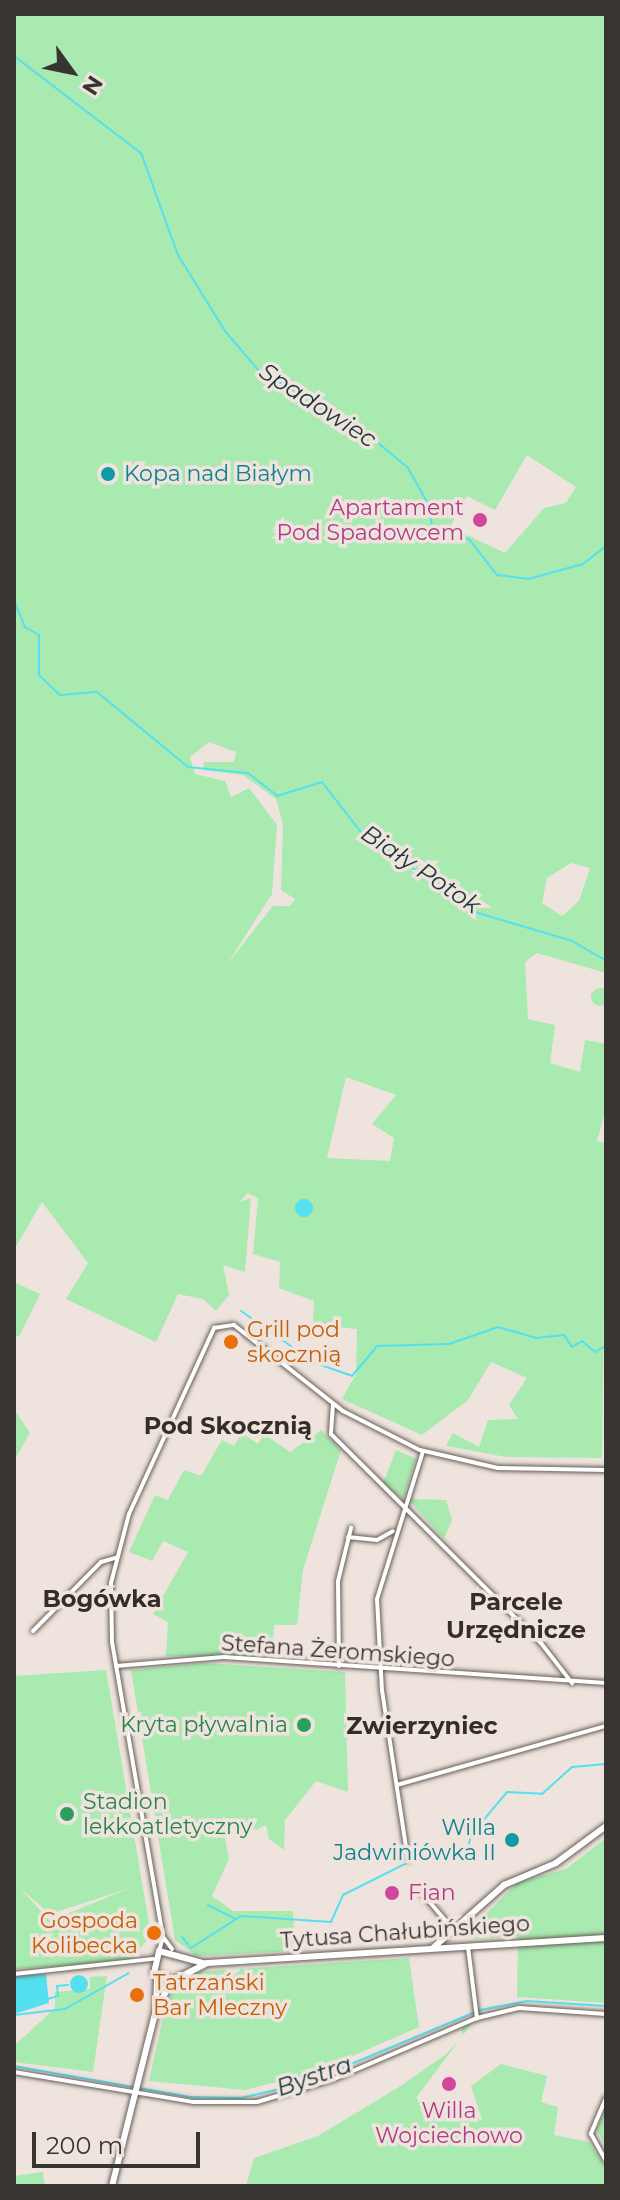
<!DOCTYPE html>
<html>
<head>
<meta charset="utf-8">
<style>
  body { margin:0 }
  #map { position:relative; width:620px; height:2200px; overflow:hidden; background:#eee4dd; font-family:Montserrat,sans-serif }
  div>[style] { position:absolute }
  .green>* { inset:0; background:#a8eab0; transform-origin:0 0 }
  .round { border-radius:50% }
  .water>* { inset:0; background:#55e0f0 }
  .stream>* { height:2px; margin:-1px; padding:0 1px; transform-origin:1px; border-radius:1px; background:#55e0f0 }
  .roads { filter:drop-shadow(0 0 2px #665d57) drop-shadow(0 0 2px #665d57) }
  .street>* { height:4px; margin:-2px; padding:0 2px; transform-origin:2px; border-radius:2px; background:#fff }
  .secondary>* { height:6px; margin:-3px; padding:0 3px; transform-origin:3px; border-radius:3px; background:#fff }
  .dots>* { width:22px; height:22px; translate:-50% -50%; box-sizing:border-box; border:4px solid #eee4dd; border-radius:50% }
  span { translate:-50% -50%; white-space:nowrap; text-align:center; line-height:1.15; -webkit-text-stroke:7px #eee4dd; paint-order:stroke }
  .culture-label { font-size:22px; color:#0d838f }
  .left { translate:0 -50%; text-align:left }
  .right { translate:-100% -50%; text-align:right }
  .hotel-label { font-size:22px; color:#b23c85 }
  .food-label { font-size:22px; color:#c56008 }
  .street-label { font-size:22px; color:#383431 }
  .leisure-label { font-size:22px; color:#27864d }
  .water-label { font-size:24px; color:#1f373a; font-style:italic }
  .neighbourhood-label { font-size:24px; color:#352d28; font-weight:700 }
  .frame { position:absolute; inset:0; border:16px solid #383431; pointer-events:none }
  .north { position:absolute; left:32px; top:32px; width:80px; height:80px; -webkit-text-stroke:6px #eee4dd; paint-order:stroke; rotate:123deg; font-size:22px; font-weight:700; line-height:32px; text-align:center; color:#383431 }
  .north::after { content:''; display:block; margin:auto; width:28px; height:36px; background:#383431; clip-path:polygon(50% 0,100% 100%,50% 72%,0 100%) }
  .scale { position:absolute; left:32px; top:2132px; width:168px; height:36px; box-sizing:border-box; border:4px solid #383431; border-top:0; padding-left:10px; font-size:24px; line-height:28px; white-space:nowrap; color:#383431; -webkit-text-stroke:6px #eee4dd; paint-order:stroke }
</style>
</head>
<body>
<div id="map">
  <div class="green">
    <div style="clip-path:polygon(evenodd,14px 14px,606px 14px,606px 973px,537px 953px,525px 962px,528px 1019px,555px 1025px,550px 1063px,580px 1072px,585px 1040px,606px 1044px,606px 1108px,597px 1141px,606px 1143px,602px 1458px,506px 1457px,446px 1446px,453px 1433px,479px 1447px,488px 1420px,518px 1419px,509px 1405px,527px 1378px,491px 1362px,468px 1400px,422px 1435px,342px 1399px,356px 1374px,357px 1329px,313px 1325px,314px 1301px,279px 1288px,280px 1262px,253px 1254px,258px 1198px,248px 1193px,239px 1202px,251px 1198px,245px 1272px,223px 1265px,229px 1295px,216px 1311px,203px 1299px,178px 1294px,156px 1342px,66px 1299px,88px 1263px,42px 1202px,14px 1250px,14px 14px,527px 455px,576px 487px,566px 503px,544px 508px,505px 553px,450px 527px,467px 496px,495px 510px,527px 455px,14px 14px,209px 742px,236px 752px,234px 762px,204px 762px,203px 770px,243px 775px,276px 799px,283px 824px,281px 890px,295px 899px,290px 906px,273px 906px,228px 963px,272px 894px,277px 825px,249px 788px,231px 797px,225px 781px,195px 774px,190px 757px,209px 742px,14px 14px,571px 863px,590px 868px,579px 901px,562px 916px,542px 903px,547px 878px,571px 863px,14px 14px,346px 1077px,396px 1095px,372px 1124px,394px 1138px,390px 1161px,327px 1158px,346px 1077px)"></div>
    <div class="round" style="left:591px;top:988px;width:18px;height:18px"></div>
    <div style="clip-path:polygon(14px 1282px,40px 1294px,19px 1337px,14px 1335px)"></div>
    <div style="clip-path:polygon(14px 1409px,30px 1433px,14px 1461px)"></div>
    <div style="clip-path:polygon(321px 1430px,341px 1450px,303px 1570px,297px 1625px,274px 1625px,272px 1657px,166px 1656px,168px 1622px,153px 1614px,188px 1552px,163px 1541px,152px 1561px,129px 1552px,155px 1495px,168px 1500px,184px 1470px,201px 1476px,222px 1440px,234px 1446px,242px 1433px,258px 1444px,264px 1434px,290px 1452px)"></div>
    <div style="clip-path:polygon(396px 1450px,416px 1459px,403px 1499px,383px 1483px)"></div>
    <div style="clip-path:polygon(408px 1499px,446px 1500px,452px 1520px,444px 1539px)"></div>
    <div style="clip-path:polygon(205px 1663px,345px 1672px,348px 1792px,316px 1781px,285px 1820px,284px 1850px,269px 1839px,266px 1825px,256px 1830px,240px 1819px,222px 1823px,229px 1859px,212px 1896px,233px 1911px,293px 1911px,295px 1951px,197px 1956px,175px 1940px,131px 1670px)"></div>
    <div style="clip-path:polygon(evenodd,106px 1670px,151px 1935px,129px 1962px,14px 1969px,14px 1676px,106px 1670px,19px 1887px,50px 1914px,130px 1888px,50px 1921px,19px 1887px)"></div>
    <div style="clip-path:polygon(606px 1838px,606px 2003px,517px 1997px,518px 1936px,473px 1939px,469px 1931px,518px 1882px,566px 1869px)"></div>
    <div style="clip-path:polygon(409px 1958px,419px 2027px,316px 2072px,245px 2090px,149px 2081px,167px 2000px,192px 1972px)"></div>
    <div style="clip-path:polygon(107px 1976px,93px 2072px,14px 2062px,14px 2046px,55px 2008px,55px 1992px,90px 1989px,90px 1977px)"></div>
    <div style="clip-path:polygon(472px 2023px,416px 2098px,482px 2120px,471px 2086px,501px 2064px,547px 2076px,541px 2102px,558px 2107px,554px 2135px,589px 2142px,606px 2168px,606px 2186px,246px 2186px,254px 2158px,318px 2136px,399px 2087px,445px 2055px,463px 2036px,461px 2027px)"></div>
    <div style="clip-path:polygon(606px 2107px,606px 2148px,597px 2130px)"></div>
    <div style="left:43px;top:2172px;width:14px;height:29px;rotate:82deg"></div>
  </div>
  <div class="water">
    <div class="round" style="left:295px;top:1199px;width:18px;height:18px"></div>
    <div style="clip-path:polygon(46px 1974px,49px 2003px,14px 2014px,14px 1976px)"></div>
    <div class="round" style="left:70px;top:1975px;width:18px;height:18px"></div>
  </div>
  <div class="stream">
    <div style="left:14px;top:56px;width:160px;rotate:37.4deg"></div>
    <div style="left:141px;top:153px;width:109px;rotate:70.1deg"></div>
    <div style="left:178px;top:255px;width:89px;rotate:58.3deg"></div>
    <div style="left:225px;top:331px;width:52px;rotate:49.6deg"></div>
    <div style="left:259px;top:371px;width:115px;rotate:29.2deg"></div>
    <div style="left:359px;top:427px;width:64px;rotate:39.9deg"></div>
    <div style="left:408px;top:468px;width:45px;rotate:60.6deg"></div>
    <div style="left:430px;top:507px;width:21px;rotate:85deg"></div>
    <div style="left:432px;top:528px;width:39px;rotate:17deg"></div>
    <div style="left:469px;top:539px;width:46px;rotate:52.1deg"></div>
    <div style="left:497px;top:575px;width:31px;rotate:7deg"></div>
    <div style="left:528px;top:579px;width:57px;rotate:-15.3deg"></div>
    <div style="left:583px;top:564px;width:29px;rotate:-38deg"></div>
    <div style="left:14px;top:601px;width:28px;rotate:67deg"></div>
    <div style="left:25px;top:627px;width:16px;rotate:30deg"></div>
    <div style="left:39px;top:635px;width:40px;rotate:90deg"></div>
    <div style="left:39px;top:675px;width:29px;rotate:44deg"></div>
    <div style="left:60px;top:695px;width:37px;rotate:-5deg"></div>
    <div style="left:97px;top:692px;width:118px;rotate:39.5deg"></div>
    <div style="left:188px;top:767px;width:60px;rotate:5.7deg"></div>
    <div style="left:248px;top:773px;width:37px;rotate:38deg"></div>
    <div style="left:277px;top:796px;width:47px;rotate:-17.3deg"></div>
    <div style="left:322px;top:782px;width:62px;rotate:52.2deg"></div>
    <div style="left:360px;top:831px;width:141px;rotate:35.2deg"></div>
    <div style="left:475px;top:912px;width:101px;rotate:16.6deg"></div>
    <div style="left:572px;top:941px;width:39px;rotate:30deg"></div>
    <div style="left:241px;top:1311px;width:90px;rotate:35.1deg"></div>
    <div style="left:315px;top:1363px;width:39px;rotate:19deg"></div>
    <div style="left:352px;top:1376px;width:39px;rotate:-50deg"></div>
    <div style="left:377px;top:1346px;width:72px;rotate:-1.6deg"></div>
    <div style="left:449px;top:1344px;width:52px;rotate:-19.1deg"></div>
    <div style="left:498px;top:1327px;width:40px;rotate:16deg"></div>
    <div style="left:536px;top:1338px;width:28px;rotate:-6deg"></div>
    <div style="left:564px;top:1335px;width:14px;rotate:56deg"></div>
    <div style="left:572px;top:1347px;width:12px;rotate:-31deg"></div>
    <div style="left:582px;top:1341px;width:17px;rotate:40deg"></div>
    <div style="left:595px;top:1352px;width:13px;rotate:-29deg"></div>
    <div style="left:208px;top:1905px;width:30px;rotate:27deg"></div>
    <div style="left:182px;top:1937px;width:14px;rotate:51deg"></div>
    <div style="left:191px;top:1948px;width:59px;rotate:-32.6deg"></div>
    <div style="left:241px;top:1916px;width:90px;rotate:3.8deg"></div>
    <div style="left:331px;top:1922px;width:30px;rotate:-66deg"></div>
    <div style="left:343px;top:1895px;width:76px;rotate:-26.6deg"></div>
    <div style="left:411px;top:1861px;width:32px;rotate:-16deg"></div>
    <div style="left:442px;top:1852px;width:24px;rotate:24deg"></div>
    <div style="left:464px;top:1862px;width:28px;rotate:-75deg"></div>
    <div style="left:471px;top:1835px;width:56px;rotate:-50.1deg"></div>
    <div style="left:507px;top:1792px;width:35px;rotate:3deg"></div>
    <div style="left:542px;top:1794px;width:40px;rotate:-42deg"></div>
    <div style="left:572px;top:1767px;width:34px;rotate:-5deg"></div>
    <div style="left:48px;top:1999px;width:10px;rotate:-17deg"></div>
    <div style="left:58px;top:1996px;width:10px;rotate:-96deg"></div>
    <div style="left:57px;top:1986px;width:11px;rotate:-5deg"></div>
    <div style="left:14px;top:2015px;width:51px;rotate:-6.7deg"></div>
    <div style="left:65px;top:2009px;width:73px;rotate:-29.4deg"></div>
    <div style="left:14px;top:2066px;width:179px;rotate:10deg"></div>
    <div style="left:190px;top:2097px;width:51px;rotate:1.1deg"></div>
    <div style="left:241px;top:2098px;width:69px;rotate:-13.4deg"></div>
    <div style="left:308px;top:2082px;width:186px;rotate:-22.7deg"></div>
    <div style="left:480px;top:2010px;width:48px;rotate:-10.8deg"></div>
    <div style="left:527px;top:2001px;width:79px;rotate:3.6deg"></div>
  </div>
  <div class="roads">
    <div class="street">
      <div style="left:333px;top:1404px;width:30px;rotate:94deg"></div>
      <div style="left:331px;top:1434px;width:296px;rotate:44.9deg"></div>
      <div style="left:541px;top:1643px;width:51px;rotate:52.2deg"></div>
      <div style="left:348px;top:1537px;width:29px;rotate:6deg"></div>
      <div style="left:377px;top:1540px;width:18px;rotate:-29deg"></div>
      <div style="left:33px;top:1631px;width:97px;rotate:-45.4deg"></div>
      <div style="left:101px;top:1562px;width:15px;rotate:-16deg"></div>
      <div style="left:116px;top:1666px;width:108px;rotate:-4.8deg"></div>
      <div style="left:224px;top:1657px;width:383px;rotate:3.9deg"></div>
      <div style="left:339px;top:1666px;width:85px;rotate:-90.7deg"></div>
      <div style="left:338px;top:1581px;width:55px;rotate:-76.2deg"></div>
      <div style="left:397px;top:1785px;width:217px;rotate:-15.8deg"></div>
      <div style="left:408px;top:1860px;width:171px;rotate:-98.7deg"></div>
      <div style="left:382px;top:1691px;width:92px;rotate:-93.1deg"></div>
      <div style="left:377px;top:1599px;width:155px;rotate:-72.7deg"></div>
      <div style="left:417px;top:1887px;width:59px;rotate:49.8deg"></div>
      <div style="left:163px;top:1937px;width:15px;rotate:53deg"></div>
      <div style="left:468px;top:1947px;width:72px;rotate:82.8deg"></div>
      <div style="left:159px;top:1951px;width:15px;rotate:-74deg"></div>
      <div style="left:163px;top:1937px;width:299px;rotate:-99.8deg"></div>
      <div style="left:112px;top:1642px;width:59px;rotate:-91deg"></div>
      <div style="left:111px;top:1583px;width:71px;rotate:-75.4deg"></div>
      <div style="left:129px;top:1514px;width:205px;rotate:-65.4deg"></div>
      <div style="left:214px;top:1328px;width:20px;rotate:-9deg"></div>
      <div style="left:234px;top:1325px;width:139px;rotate:38.3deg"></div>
      <div style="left:343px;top:1411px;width:86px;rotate:26.9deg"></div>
      <div style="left:420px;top:1450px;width:80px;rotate:13deg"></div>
      <div style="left:498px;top:1468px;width:108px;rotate:1.1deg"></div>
      <div style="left:14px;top:1974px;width:140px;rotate:-6.2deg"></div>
      <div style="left:14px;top:2072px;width:181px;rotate:9.5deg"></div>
      <div style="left:193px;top:2102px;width:64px"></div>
      <div style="left:257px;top:2102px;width:80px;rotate:-16.6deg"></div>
      <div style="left:334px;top:2079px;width:155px;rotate:-23.1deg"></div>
      <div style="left:477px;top:2018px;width:43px;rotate:-13.4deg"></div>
      <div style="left:519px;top:2008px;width:87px;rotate:3.9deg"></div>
      <div style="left:606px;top:2098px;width:39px;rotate:113deg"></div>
      <div style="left:591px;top:2134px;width:31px;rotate:61deg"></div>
    </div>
    <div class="secondary">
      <div style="left:434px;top:1947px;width:94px;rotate:-41.5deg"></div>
      <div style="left:504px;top:1885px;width:56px;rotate:-22.9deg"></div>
      <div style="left:556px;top:1863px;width:62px;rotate:-36.5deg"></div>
      <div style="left:172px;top:1981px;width:20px;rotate:-156deg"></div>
      <div style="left:154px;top:1973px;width:23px;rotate:-77deg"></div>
      <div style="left:159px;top:1951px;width:46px;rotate:15.3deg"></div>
      <div style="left:156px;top:2009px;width:32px;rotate:-60deg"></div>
      <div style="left:172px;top:1981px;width:39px;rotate:-27deg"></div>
      <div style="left:207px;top:1963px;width:400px;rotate:-3.6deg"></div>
      <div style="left:112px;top:2186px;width:182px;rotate:-76deg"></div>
      <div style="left:156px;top:2009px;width:32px;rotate:-88deg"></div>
    </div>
  </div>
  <div class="dots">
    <div style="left:108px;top:474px;background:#0f9aa8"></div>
    <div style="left:480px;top:520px;background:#d1479c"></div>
    <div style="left:231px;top:1342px;background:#e8710a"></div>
    <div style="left:304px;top:1725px;background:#2e9e5b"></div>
    <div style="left:67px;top:1814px;background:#2e9e5b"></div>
    <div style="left:512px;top:1840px;background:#0f9aa8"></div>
    <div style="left:392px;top:1893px;background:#d1479c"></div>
    <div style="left:154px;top:1933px;background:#e8710a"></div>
    <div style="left:137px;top:1995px;background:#e8710a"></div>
    <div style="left:449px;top:2084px;background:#d1479c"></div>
  </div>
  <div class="culture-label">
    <span class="left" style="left:124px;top:474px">Kopa nad Białym</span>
    <span class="right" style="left:496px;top:1840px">Willa<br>Jadwiniówka II</span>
  </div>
  <div class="hotel-label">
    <span class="right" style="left:464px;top:520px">Apartament<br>Pod Spadowcem</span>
    <span class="left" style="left:408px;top:1893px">Fian</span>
    <span style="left:449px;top:2123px">Willa<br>Wojciechowo</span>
  </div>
  <div class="food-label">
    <span class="left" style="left:247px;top:1342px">Grill pod<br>skocznią</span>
    <span class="right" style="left:138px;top:1933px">Gospoda<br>Kolibecka</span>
    <span class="left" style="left:153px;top:1995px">Tatrzański<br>Bar Mleczny</span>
  </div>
  <div class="street-label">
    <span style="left:338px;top:1651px;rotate:4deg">Stefana Żeromskiego</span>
    <span style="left:405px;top:1932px;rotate:-4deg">Tytusa Chałubińskiego</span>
  </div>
  <div class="leisure-label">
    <span class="right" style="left:288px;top:1725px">Kryta pływalnia</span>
    <span class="left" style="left:83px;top:1814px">Stadion<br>lekkoatletyczny</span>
  </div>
  <div class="water-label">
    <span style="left:318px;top:405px;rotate:33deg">Spadowiec</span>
    <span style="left:421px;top:869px;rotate:34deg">Biały Potok</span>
    <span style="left:314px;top:2076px;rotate:-19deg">Bystra</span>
  </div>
  <div class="neighbourhood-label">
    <span style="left:228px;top:1426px">Pod Skocznią</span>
    <span style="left:102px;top:1599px">Bogówka</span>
    <span style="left:516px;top:1616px">Parcele<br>Urzędnicze</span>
    <span style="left:422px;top:1726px">Zwierzyniec</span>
  </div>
  <div class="frame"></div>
  <div class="north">N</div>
  <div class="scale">200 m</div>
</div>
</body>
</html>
